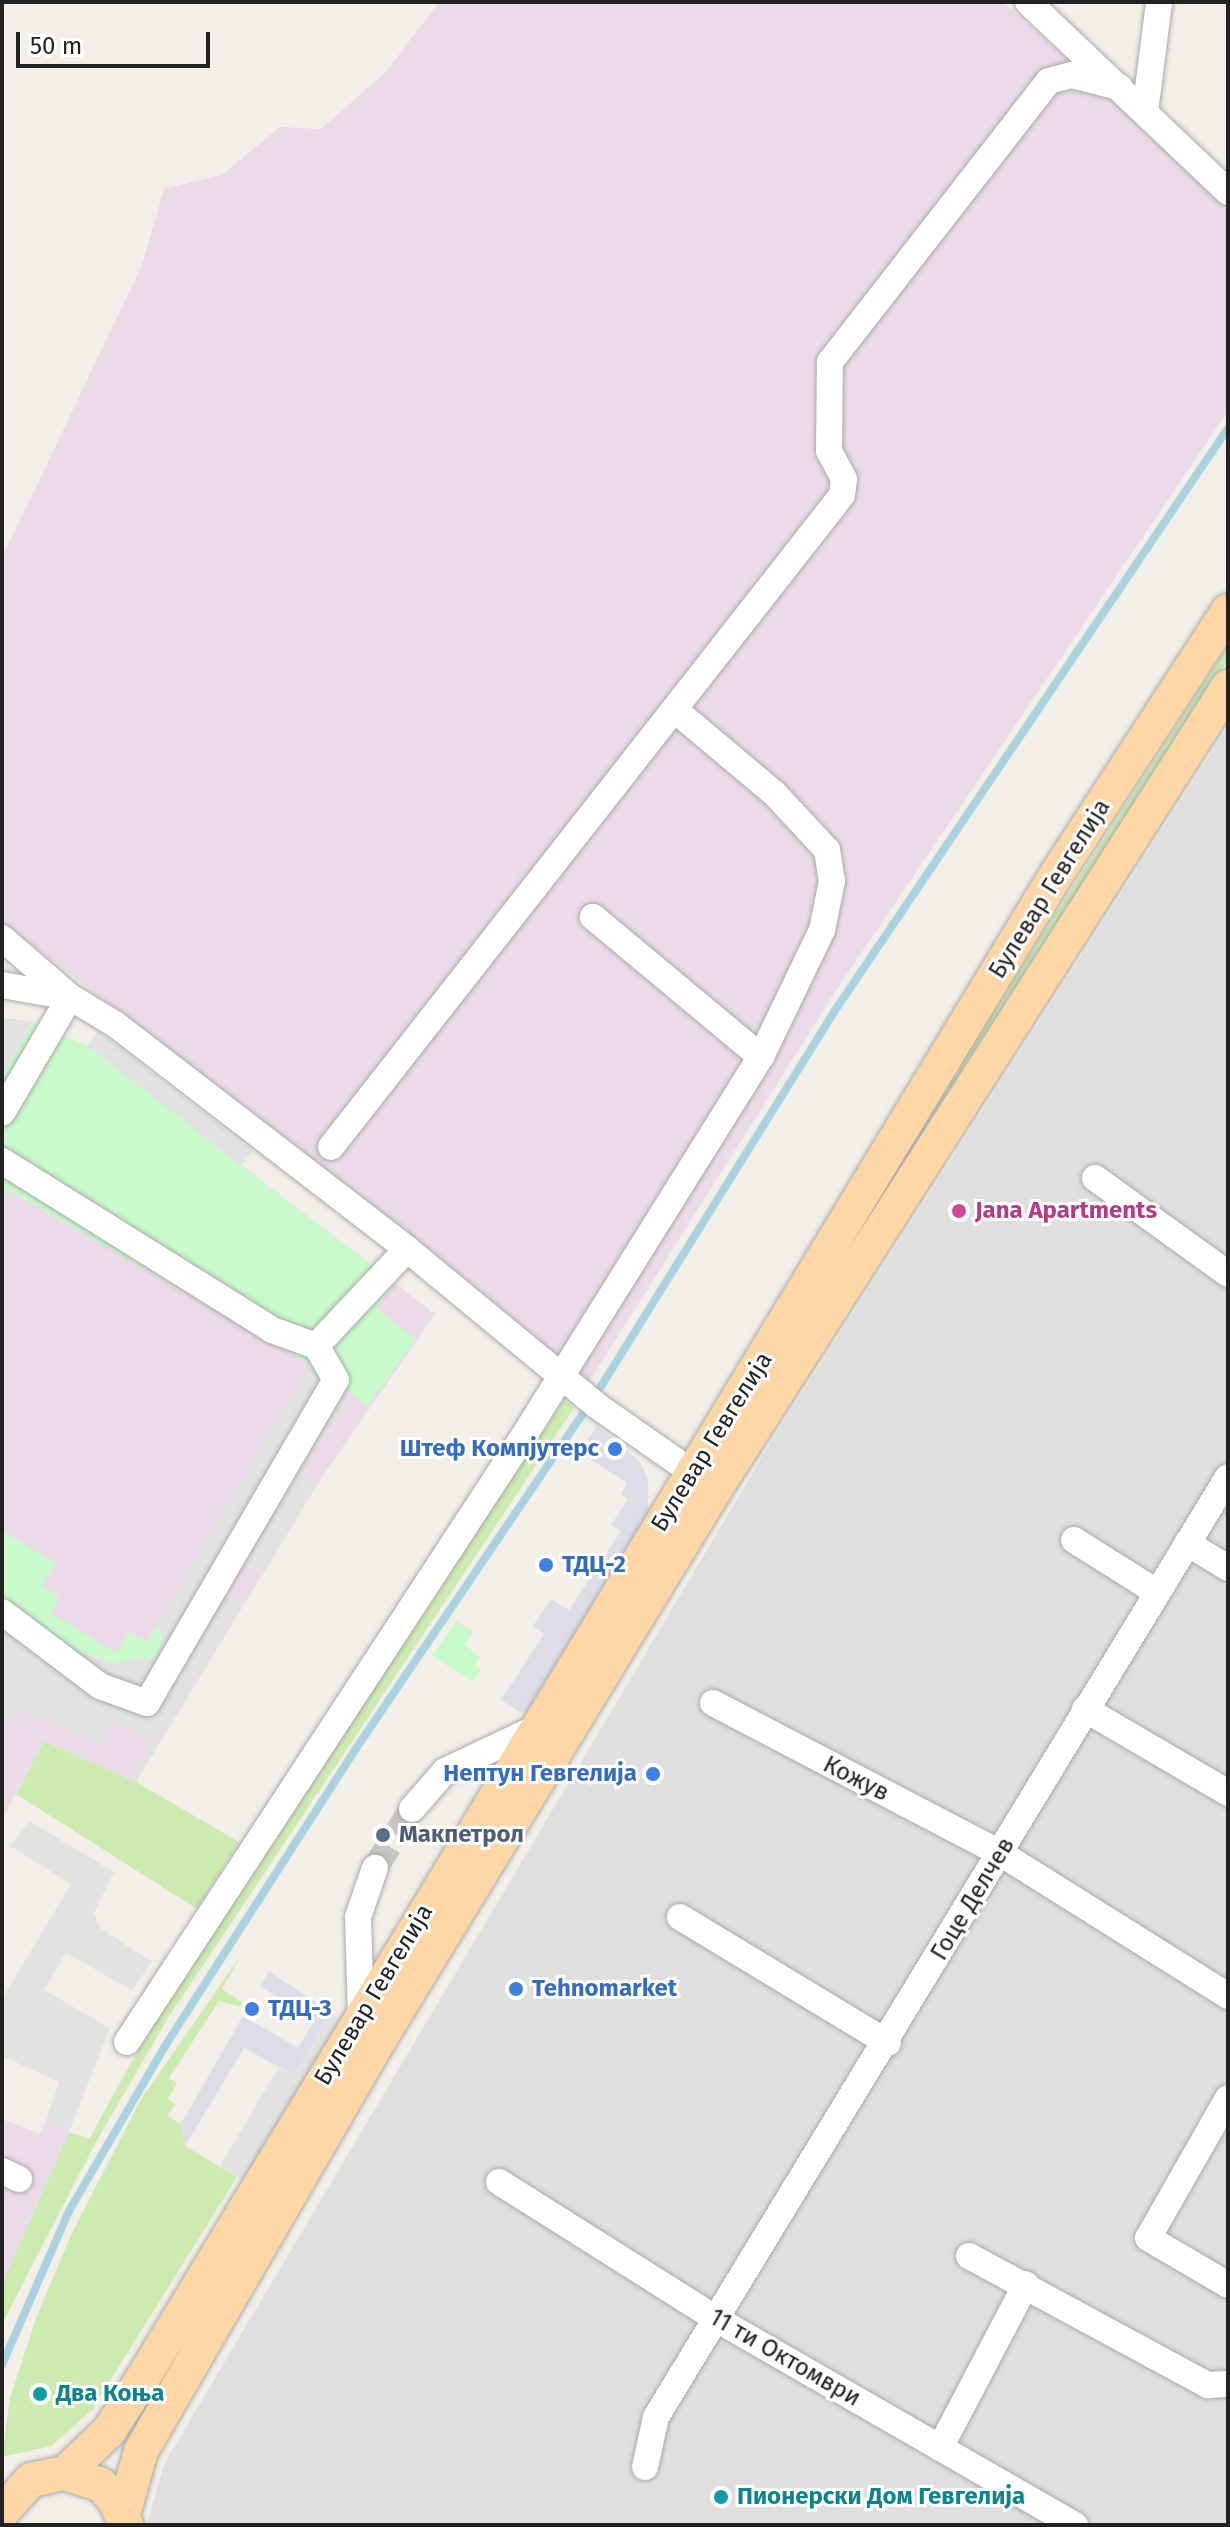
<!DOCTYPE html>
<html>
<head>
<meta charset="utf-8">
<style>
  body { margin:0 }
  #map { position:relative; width:1230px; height:2527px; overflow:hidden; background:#f2efe9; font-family:"Fira Sans",sans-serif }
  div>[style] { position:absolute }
  .residential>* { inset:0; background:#e0dfdf }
  .industrial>* { inset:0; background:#ebdbe8 }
  .grass>* { inset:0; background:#cdebb0 }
  .park>* { inset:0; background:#c8facc }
  .parking>* { inset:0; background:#e2e2e2; transform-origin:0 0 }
  .plaza>* { inset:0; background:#dddde8 }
  .stream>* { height:8px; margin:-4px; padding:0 4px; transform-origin:4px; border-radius:4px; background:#aad3df }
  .minor-tunnel>* { height:26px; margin-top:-13px; transform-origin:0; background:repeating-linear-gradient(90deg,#c8c6c1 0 26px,transparent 0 39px) }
  .roads { filter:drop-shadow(0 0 2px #a9a9a9) drop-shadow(0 0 2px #a9a9a9) }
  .minor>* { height:26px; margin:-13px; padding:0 13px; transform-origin:13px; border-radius:13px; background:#fff }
  .major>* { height:34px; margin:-17px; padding:0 17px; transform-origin:17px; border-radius:17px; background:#fcd6a4 }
  .dots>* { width:22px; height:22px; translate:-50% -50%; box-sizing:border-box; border:4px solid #fff; border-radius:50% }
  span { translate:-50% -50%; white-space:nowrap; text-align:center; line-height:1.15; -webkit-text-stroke:6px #fff; paint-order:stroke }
  .street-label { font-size:24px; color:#222 }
  .hotel-label { font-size:24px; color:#b23c85; font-weight:700 }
  .left { translate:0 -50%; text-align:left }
  .shop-label { font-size:24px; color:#366cbe; font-weight:700 }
  .right { translate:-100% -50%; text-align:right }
  .service-label { font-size:24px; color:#4e5e75; font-weight:700 }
  .culture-label { font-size:24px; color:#0d838f; font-weight:700 }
  .frame { position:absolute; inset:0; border:4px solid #222; pointer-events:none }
  .scale { position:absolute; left:16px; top:32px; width:194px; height:36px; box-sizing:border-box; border:4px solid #222; border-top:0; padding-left:10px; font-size:24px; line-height:28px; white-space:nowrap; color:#222; -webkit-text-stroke:6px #fff; paint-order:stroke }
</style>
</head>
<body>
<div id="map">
  <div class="residential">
    <div style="clip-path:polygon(1228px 727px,1228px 2525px,147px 2525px,164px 2464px,771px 1442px)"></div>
  </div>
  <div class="industrial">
    <div style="clip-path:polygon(439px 2px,1003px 2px,1228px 205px,1228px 411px,835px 992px,589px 1382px,355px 1191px,2px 922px,2px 558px,142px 265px,164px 189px,222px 175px,280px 127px,321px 129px,385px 73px)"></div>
    <div style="clip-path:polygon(2px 1018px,32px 1022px,87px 1046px,435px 1314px,318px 1483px,136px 1782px,44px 1741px,2px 1819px)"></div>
    <div style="clip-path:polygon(2px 2119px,40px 2134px,46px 2121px,69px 2132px,2px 2284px)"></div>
  </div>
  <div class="grass">
    <div style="clip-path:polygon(1228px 645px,1228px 660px,737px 1419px,988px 1019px)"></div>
    <div style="clip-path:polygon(564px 1400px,574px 1408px,168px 2018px,96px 2142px,2px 2324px,2px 2284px,69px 2132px,89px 2139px,158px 2014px)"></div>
    <div style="clip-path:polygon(44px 1741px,136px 1782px,239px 1842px,197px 1909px,16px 1794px)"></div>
    <div style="clip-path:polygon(241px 1955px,222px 1989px,252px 2009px,219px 2001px,169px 2078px,177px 2083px,168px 2099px,175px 2104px,168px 2116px,181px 2124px,185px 2146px,237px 2177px,92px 2410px,51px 2446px,2px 2457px,10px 2398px,36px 2318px,72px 2233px,140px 2101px)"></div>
  </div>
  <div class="park">
    <div style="clip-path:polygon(32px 1022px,87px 1046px,395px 1284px,376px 1309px,416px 1339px,367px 1407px,336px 1380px,8px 1190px,2px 1199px,2px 1074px)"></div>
    <div style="clip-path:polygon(2px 1531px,56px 1563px,42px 1586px,59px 1597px,51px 1613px,116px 1653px,129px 1632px,147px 1642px,159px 1622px,163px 1639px,157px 1656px,111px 1663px,80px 1652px,2px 1609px)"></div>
    <div style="clip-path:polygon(456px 1621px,473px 1632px,464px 1645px,480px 1656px,475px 1665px,481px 1669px,472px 1682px,432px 1656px)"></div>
  </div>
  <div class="parking">
    <div style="clip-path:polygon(2px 1018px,32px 1022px,2px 1074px)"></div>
    <div style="left:99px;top:1031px;width:195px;height:19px;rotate:38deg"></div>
    <div style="clip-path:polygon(309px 1367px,336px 1380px,351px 1396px,302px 1472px,318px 1483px,262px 1576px,242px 1562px,222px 1590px,242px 1605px,136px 1782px,130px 1781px,150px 1742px,113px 1723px,101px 1747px,19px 1710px,11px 1726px,2px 1722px,2px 1609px,80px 1652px,110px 1663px,157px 1656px,163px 1639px,159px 1622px)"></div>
    <div style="clip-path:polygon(29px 1821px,114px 1872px,94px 1913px,100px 1928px,152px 1962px,132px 1990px,66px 1953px,44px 1990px,110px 2028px,69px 2132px,46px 2121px,59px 2082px,2px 2056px,2px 1999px,71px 1884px,10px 1846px)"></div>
    <div style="clip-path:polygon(329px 2011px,349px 2024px,250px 2185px,220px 2166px,278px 2068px,294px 2074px)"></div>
  </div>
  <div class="plaza">
    <div style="clip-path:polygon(597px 1426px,641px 1463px,648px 1481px,648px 1512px,525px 1715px,501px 1700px,544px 1634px,533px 1626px,551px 1599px,569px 1610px,621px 1531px,611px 1525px,628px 1499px,621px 1494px,627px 1483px,580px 1452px)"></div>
    <div style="clip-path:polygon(269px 1971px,329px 2011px,294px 2075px,244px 2048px,185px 2146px,181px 2124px,243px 2016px,298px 2048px,315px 2019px,260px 1986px)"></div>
  </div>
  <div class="stream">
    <div style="left:600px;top:1388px;width:443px;rotate:-58.1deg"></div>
    <div style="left:834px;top:1012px;width:704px;rotate:-55.99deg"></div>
    <div style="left:2px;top:2365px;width:168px;rotate:-66.5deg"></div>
    <div style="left:69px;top:2211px;width:191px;rotate:-59.8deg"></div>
    <div style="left:165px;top:2046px;width:352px;rotate:-57.3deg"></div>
    <div style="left:355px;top:1750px;width:405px;rotate:-55.9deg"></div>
  </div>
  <div class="minor-tunnel">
    <div style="left:375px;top:1868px;width:70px;rotate:-57.9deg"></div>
  </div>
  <div class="roads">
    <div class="minor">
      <div style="left:1028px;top:2px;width:276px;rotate:43.5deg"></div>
      <div style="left:1145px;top:112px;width:111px;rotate:-82.7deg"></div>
      <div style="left:675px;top:710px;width:129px;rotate:40deg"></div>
      <div style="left:774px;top:793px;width:78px;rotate:47.1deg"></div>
      <div style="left:827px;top:850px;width:31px;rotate:81deg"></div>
      <div style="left:832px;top:881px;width:50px;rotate:101.5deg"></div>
      <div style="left:822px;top:930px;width:141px;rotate:115.7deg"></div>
      <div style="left:2px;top:938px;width:90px;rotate:40.9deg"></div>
      <div style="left:70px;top:997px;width:134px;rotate:120.4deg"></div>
      <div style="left:2px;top:985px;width:69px;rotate:10deg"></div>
      <div style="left:70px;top:997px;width:52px;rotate:31deg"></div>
      <div style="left:115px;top:1024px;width:369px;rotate:37.6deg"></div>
      <div style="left:407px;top:1249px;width:245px;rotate:39.5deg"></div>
      <div style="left:596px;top:1405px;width:134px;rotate:35deg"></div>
      <div style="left:331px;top:1147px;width:828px;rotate:-51.91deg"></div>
      <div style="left:842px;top:495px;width:16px;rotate:-83deg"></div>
      <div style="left:844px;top:479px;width:32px;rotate:-118deg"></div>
      <div style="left:829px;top:451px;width:89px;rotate:-89.4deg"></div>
      <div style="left:830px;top:362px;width:356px;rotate:-52.1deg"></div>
      <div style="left:1049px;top:81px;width:24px;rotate:-15deg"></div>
      <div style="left:1072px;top:75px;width:49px;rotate:14.3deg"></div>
      <div style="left:2px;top:1161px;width:319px;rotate:32deg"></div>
      <div style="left:272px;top:1330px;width:47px;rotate:20deg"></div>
      <div style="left:1095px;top:1178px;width:164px;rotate:35.8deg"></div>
      <div style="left:1074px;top:1540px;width:96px;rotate:32.2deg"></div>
      <div style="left:1187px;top:1543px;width:48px;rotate:31.4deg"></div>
      <div style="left:2px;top:1612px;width:123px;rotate:37.1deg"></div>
      <div style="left:100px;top:1686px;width:50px;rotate:19.9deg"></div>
      <div style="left:147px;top:1703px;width:374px;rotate:-59.7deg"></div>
      <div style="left:336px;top:1380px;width:39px;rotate:-120deg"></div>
      <div style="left:316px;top:1346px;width:133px;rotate:-46.8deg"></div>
      <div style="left:713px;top:1703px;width:324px;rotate:27.6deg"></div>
      <div style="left:1000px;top:1853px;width:269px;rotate:32.1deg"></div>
      <div style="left:1085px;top:1709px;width:166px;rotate:30.4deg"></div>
      <div style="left:412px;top:1809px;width:50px;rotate:-49deg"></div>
      <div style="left:445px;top:1771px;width:96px;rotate:-25.2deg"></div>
      <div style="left:680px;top:1917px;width:243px;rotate:31.2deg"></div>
      <div style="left:361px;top:2017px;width:100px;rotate:-91.7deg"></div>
      <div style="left:358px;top:1917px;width:52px;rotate:-70.9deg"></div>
      <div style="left:127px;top:2042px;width:717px;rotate:-56.78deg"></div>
      <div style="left:520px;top:1442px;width:454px;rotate:-58deg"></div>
      <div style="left:761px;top:1057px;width:219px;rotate:-140.2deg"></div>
      <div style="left:1228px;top:2098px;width:161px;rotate:119.7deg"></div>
      <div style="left:1148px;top:2238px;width:93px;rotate:30.4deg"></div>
      <div style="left:2px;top:2171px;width:19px;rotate:25deg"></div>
      <div style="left:499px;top:2182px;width:259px;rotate:32.2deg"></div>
      <div style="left:718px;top:2320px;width:412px;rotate:29.9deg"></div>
      <div style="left:969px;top:2256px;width:272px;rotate:28.4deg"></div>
      <div style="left:1208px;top:2385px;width:20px;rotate:-3deg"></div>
      <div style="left:940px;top:2448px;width:185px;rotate:-62.3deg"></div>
      <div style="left:645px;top:2467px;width:51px;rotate:-77.6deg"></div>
      <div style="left:656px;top:2417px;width:1100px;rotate:-58.68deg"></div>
    </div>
    <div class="major">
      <div style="left:65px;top:2473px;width:61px;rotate:-43.7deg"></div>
      <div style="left:109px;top:2431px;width:54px;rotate:-57.2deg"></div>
      <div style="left:138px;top:2386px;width:1768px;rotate:-58.72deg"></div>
      <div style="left:1056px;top:875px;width:315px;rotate:-56.9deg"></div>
      <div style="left:2px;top:2512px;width:43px;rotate:-47.8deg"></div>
      <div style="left:31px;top:2480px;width:35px;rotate:-12deg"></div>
      <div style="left:65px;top:2473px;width:38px;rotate:18deg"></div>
      <div style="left:101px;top:2485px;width:19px;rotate:47deg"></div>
      <div style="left:114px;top:2499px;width:29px;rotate:65deg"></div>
      <div style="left:123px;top:2515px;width:66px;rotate:-74.3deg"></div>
      <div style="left:141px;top:2451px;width:479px;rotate:-59.9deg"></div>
      <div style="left:381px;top:2037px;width:643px;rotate:-58.61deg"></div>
      <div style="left:716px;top:1488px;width:951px;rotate:-57.41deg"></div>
    </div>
  </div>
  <div class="dots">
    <div style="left:959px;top:1211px;background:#d1479c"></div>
    <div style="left:615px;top:1449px;background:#3f7fe0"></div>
    <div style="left:546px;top:1565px;background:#3f7fe0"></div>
    <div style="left:653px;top:1774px;background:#3f7fe0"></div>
    <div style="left:383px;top:1835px;background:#5c6f8a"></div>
    <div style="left:516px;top:1989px;background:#3f7fe0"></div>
    <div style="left:252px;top:2009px;background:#3f7fe0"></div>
    <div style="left:40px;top:2394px;background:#0f9aa8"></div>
    <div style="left:721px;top:2497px;background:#0f9aa8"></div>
  </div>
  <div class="street-label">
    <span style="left:1050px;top:889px;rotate:-58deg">Булевар Гевгелија</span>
    <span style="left:712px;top:1442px;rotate:-58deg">Булевар Гевгелија</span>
    <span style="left:856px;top:1779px;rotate:27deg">Кожув</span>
    <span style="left:973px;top:1899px;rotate:-59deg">Гоце Делчев</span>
    <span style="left:374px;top:1995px;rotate:-59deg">Булевар Гевгелија</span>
    <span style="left:785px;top:2358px;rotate:30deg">11 ти Октомври</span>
  </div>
  <div class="hotel-label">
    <span class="left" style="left:975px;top:1211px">Jana Apartments</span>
  </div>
  <div class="shop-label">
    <span class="right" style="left:599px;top:1449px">Штеф Компјутерс</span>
    <span class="left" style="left:562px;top:1565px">ТДЦ-2</span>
    <span class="right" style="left:637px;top:1774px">Нептун Гевгелија</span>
    <span class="left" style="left:532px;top:1989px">Tehnomarket</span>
    <span class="left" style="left:268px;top:2009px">ТДЦ-3</span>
  </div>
  <div class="service-label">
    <span class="left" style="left:399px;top:1835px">Макпетрол</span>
  </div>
  <div class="culture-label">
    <span class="left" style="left:56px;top:2394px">Два Коња</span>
    <span class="left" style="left:737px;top:2497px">Пионерски Дом Гевгелија</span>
  </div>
  <div class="frame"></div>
  <div class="scale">50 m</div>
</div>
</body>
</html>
